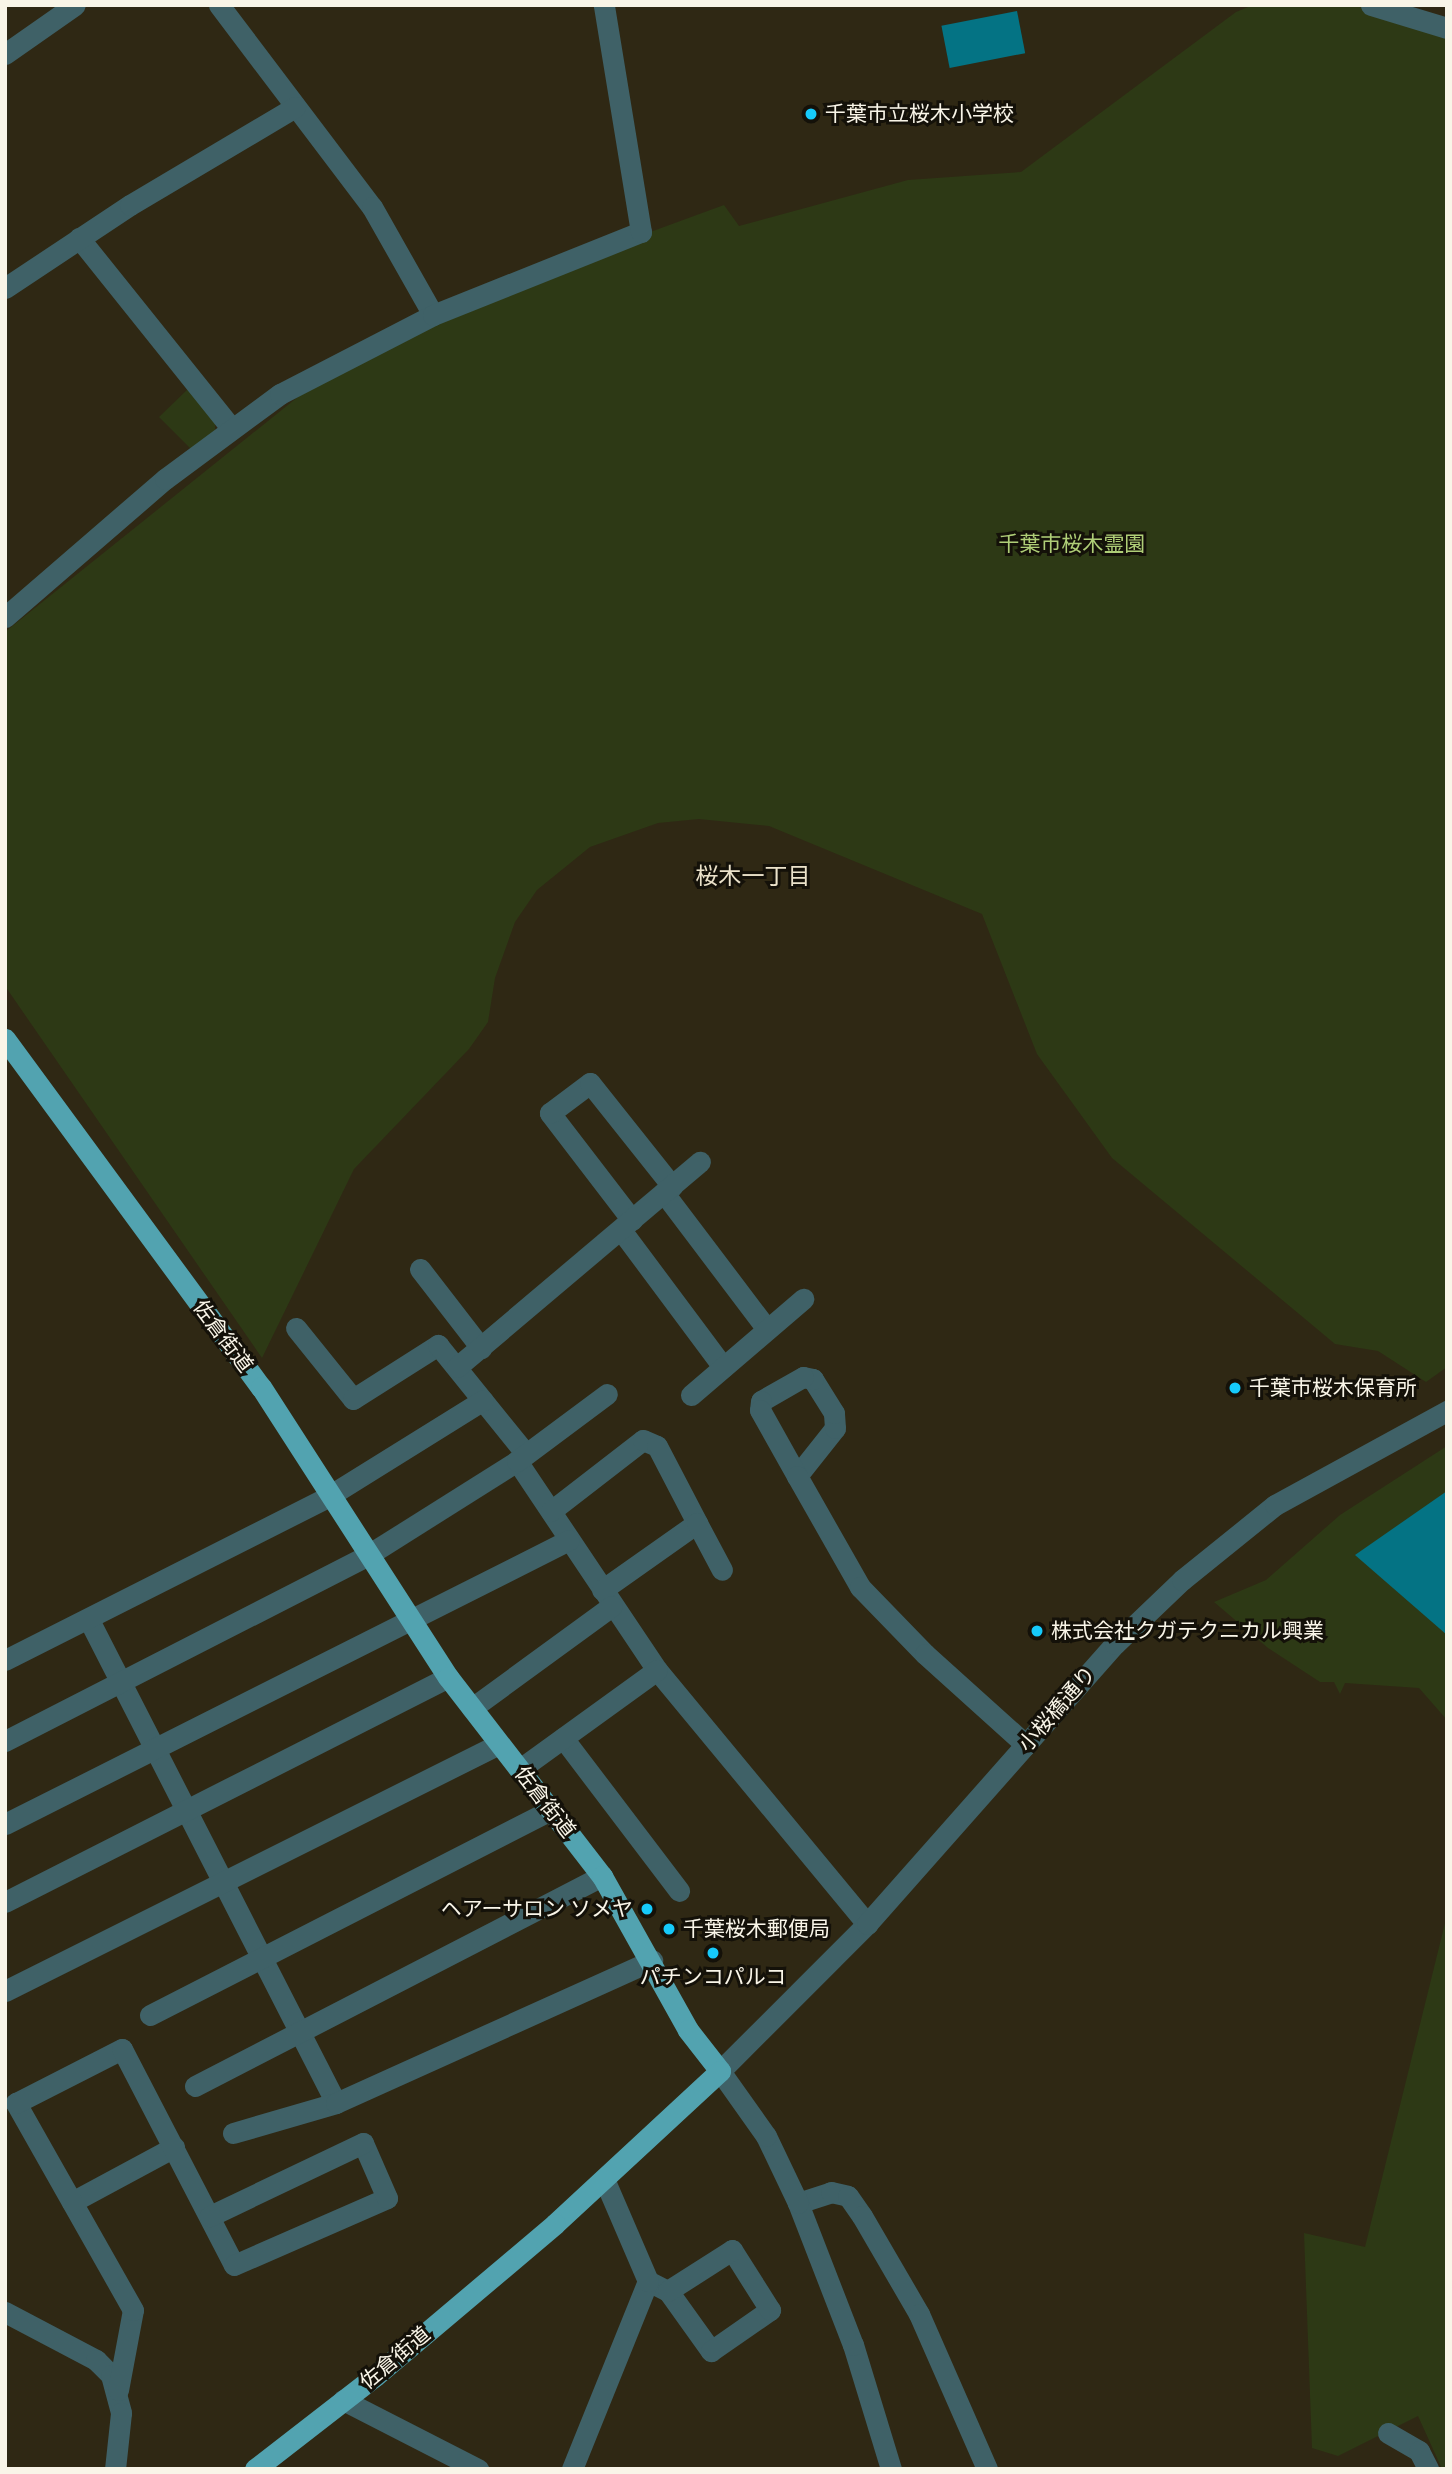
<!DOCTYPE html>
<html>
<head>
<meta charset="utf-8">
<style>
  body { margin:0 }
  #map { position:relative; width:1452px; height:2474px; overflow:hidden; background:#2f2814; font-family:"Fira Sans Condensed","Noto Sans JP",sans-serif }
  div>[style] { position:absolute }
  .green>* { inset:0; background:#2d3915 }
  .water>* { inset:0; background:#047384; transform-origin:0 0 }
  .minor>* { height:21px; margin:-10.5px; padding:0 10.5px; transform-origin:10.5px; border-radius:10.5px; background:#3f6167 }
  .tertiary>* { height:21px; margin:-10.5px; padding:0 10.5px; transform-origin:10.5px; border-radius:10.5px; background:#3f6167 }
  .trunk>* { height:21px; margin:-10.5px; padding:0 10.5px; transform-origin:10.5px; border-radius:10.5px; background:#52a3b0 }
  .dots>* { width:19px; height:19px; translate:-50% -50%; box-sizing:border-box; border:4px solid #141109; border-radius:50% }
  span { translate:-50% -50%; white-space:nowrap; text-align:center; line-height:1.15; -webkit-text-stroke:6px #141109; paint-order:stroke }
  .poi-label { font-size:21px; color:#f9f5e8 }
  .left { translate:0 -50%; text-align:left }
  .right { translate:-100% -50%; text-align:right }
  .park-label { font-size:21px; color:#afce77 }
  .street-label { font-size:21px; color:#f9f5e8 }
  .neighbourhood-label { font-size:23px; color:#ebe2ca }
  .frame { position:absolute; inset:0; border:7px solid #f9f5e8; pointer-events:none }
</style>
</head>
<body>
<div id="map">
  <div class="green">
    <div style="clip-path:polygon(1253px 5px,1371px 5px,1447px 28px,1447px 1367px,1426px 1382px,1378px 1351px,1335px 1344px,1112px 1158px,1037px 1054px,982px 914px,769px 826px,699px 819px,658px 823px,590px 847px,537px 890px,515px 922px,495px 978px,488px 1022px,469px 1049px,354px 1169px,262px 1358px,5px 986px,5px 632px,329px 372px,541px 272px,724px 205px,739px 226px,908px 180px,1021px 172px,1236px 12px)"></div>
    <div style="clip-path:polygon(189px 388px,215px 420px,215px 431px,194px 452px,159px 417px)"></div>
    <div style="clip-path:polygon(1447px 1446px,1447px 1720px,1419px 1688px,1345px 1683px,1340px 1694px,1334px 1682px,1320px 1682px,1268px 1648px,1214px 1602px,1266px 1580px,1340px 1515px)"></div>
    <div style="clip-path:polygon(1447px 1915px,1447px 2469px,1442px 2469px,1418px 2416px,1338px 2456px,1312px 2448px,1304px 2233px,1365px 2247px)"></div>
  </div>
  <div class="water">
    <div style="left:1017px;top:11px;width:43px;height:77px;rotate:79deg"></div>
    <div style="clip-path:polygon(1447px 1491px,1447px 1635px,1355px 1555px)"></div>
  </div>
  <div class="minor">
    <div style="left:219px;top:5px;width:253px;rotate:52.9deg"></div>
    <div style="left:372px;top:207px;width:124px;rotate:60.5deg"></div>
    <div style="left:1371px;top:5px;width:79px;rotate:16.8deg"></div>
    <div style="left:5px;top:54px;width:85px;rotate:-35deg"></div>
    <div style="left:79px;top:238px;width:243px;rotate:51.3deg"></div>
    <div style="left:5px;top:288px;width:150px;rotate:-33.6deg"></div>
    <div style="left:130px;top:205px;width:192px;rotate:-30.7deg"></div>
    <div style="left:5px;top:617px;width:211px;rotate:-40.8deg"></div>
    <div style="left:165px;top:479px;width:143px;rotate:-36.5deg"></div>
    <div style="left:280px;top:394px;width:172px;rotate:-27.3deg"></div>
    <div style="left:433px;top:315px;width:224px;rotate:-21.8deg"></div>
    <div style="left:641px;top:232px;width:230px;rotate:-99.3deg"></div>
    <div style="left:664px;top:1193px;width:171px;rotate:52.9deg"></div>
    <div style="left:632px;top:1220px;width:135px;rotate:-127.5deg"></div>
    <div style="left:550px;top:1113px;width:50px;rotate:-36.9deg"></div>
    <div style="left:590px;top:1083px;width:132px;rotate:51.5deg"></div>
    <div style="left:621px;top:1230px;width:171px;rotate:53.3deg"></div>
    <div style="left:420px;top:1269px;width:100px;rotate:52.3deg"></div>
    <div style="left:296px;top:1328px;width:91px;rotate:51.2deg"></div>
    <div style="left:353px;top:1399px;width:101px;rotate:-32.4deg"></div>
    <div style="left:438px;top:1345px;width:140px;rotate:51.1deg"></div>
    <div style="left:457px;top:1367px;width:318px;rotate:-40.2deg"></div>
    <div style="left:691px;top:1395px;width:148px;rotate:-40.6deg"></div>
    <div style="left:517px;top:1461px;width:252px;rotate:56.2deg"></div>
    <div style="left:657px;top:1670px;width:330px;rotate:50.4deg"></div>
    <div style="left:797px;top:1476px;width:61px;rotate:-51.6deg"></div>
    <div style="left:835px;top:1428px;width:15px;rotate:-94deg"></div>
    <div style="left:834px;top:1413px;width:40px;rotate:-122deg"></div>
    <div style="left:813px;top:1379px;width:10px;rotate:-169deg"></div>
    <div style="left:803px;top:1377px;width:48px;rotate:150.3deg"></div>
    <div style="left:761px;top:1401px;width:9px;rotate:96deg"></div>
    <div style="left:760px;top:1410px;width:76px;rotate:60.7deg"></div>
    <div style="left:797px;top:1476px;width:128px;rotate:60.4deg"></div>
    <div style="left:860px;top:1587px;width:93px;rotate:45.9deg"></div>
    <div style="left:925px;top:1654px;width:136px;rotate:42deg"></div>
    <div style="left:551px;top:1511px;width:116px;rotate:-37.7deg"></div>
    <div style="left:643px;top:1440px;width:15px;rotate:23deg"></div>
    <div style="left:657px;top:1446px;width:87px;rotate:62.5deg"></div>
    <div style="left:697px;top:1523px;width:116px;rotate:144.8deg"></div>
    <div style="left:697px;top:1523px;width:53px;rotate:62deg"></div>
    <div style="left:89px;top:1620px;width:542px;rotate:62.92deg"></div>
    <div style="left:5px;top:1660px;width:363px;rotate:-26.8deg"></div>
    <div style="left:329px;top:1496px;width:181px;rotate:-31.9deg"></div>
    <div style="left:472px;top:1708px;width:173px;rotate:-36.1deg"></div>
    <div style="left:563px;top:1738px;width:192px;rotate:52.8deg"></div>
    <div style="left:5px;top:1741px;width:408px;rotate:-27.1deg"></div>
    <div style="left:368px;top:1555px;width:176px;rotate:-32.2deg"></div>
    <div style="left:517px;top:1461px;width:112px;rotate:-36.7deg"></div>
    <div style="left:520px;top:1769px;width:169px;rotate:-35.9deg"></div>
    <div style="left:5px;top:1824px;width:631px;rotate:-26.73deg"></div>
    <div style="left:5px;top:1902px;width:497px;rotate:-26.9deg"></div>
    <div style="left:5px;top:1991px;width:552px;rotate:-26.57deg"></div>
    <div style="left:150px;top:2015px;width:450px;rotate:-27.1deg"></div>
    <div style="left:195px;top:2086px;width:458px;rotate:-27.3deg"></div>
    <div style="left:233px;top:2133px;width:107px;rotate:-16.2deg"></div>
    <div style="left:336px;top:2103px;width:347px;rotate:-24.3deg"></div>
    <div style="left:72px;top:2202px;width:116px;rotate:-28.3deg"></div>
    <div style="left:648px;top:2281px;width:22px;rotate:27deg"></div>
    <div style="left:668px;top:2291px;width:74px;rotate:54.4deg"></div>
    <div style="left:711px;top:2351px;width:72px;rotate:-34.8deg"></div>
    <div style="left:770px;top:2310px;width:71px;rotate:-122.3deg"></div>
    <div style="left:732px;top:2250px;width:76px;rotate:147.4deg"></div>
    <div style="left:5px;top:2312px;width:103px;rotate:27.8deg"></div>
    <div style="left:96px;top:2360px;width:21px;rotate:45deg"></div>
    <div style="left:111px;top:2375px;width:39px;rotate:75deg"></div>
    <div style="left:121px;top:2413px;width:56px;rotate:96.1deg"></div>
    <div style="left:118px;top:2390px;width:81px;rotate:-79.4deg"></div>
    <div style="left:133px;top:2310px;width:238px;rotate:-119.5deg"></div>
    <div style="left:16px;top:2103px;width:119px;rotate:-27deg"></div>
    <div style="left:122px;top:2049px;width:243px;rotate:62.6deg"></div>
    <div style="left:234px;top:2265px;width:167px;rotate:-23.6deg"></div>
    <div style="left:387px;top:2198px;width:60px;rotate:-113.6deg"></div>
    <div style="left:363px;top:2143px;width:170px;rotate:154.5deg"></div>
    <div style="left:343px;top:2400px;width:152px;rotate:27.1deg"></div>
    <div style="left:1388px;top:2433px;width:36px;rotate:30deg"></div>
    <div style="left:1419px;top:2451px;width:20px;rotate:63deg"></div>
    <div style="left:572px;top:2469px;width:203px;rotate:-68deg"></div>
    <div style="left:648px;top:2281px;width:109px;rotate:-113.3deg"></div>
  </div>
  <div class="tertiary">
    <div style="left:798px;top:2203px;width:35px;rotate:-18deg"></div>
    <div style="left:831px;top:2192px;width:17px;rotate:13deg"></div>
    <div style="left:848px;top:2196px;width:24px;rotate:55deg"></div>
    <div style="left:862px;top:2216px;width:113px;rotate:59.8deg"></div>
    <div style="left:919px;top:2314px;width:169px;rotate:66.3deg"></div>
    <div style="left:891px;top:2469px;width:130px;rotate:-107deg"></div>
    <div style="left:853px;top:2345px;width:152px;rotate:-111.2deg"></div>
    <div style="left:798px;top:2203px;width:74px;rotate:-115.5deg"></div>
    <div style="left:766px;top:2136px;width:80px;rotate:-125.3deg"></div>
    <div style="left:720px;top:2071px;width:208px;rotate:-45deg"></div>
    <div style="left:867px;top:1924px;width:374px;rotate:-48.5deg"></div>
    <div style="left:1115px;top:1644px;width:93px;rotate:-43.7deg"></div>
    <div style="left:1182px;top:1580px;width:119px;rotate:-38.9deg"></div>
    <div style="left:1275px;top:1505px;width:196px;rotate:-28.7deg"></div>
  </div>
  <div class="trunk">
    <div style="left:5px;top:1039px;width:432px;rotate:53.7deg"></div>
    <div style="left:261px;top:1387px;width:345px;rotate:57.2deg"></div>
    <div style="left:448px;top:1677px;width:252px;rotate:52.3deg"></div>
    <div style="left:602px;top:1876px;width:176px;rotate:60.8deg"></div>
    <div style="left:688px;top:2030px;width:52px;rotate:52deg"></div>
    <div style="left:720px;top:2071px;width:225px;rotate:137.2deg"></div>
    <div style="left:555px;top:2224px;width:236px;rotate:139.8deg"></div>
    <div style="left:375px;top:2376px;width:152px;rotate:142.2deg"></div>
  </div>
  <div class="dots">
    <div style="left:811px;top:114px;background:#16cafb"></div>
    <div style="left:1235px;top:1388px;background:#16cafb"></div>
    <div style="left:1037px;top:1631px;background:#16cafb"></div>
    <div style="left:647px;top:1909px;background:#16cafb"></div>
    <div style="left:669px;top:1929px;background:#16cafb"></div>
    <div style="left:713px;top:1953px;background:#16cafb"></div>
  </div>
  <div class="poi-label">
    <span class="left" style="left:825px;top:114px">千葉市立桜木小学校</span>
    <span class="left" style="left:1249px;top:1388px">千葉市桜木保育所</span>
    <span class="left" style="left:1051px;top:1631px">株式会社クガテクニカル興業</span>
    <span class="right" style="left:633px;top:1909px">ヘアーサロン ソメヤ</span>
    <span class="left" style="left:683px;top:1929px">千葉桜木郵便局</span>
    <span style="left:713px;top:1977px">パチンコパルコ</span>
  </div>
  <div class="park-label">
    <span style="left:1072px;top:544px">千葉市桜木霊園</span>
  </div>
  <div class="street-label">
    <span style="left:223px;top:1336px;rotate:53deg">佐倉街道</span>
    <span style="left:1057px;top:1709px;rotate:-49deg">小桜橋通り</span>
    <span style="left:545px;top:1802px;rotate:52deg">佐倉街道</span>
    <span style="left:395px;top:2358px;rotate:-40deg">佐倉街道</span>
  </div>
  <div class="neighbourhood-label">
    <span style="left:753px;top:876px">桜木一丁目</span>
  </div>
  <div class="frame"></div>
</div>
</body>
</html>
